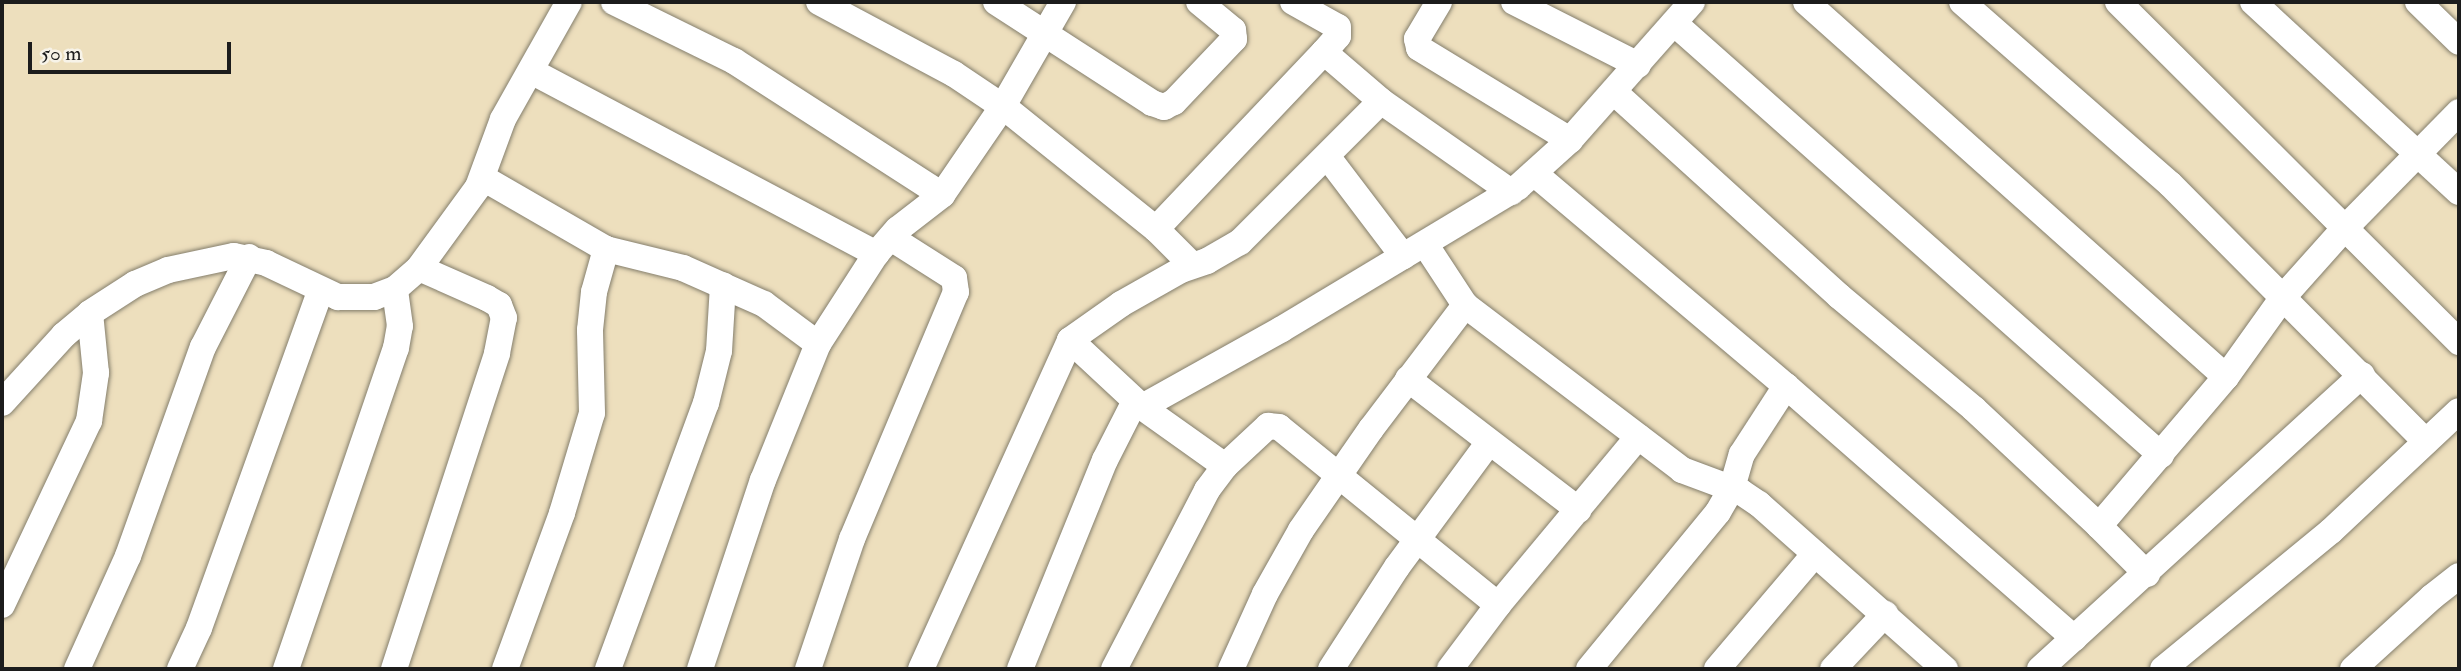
<!DOCTYPE html>
<html>
<head>
<meta charset="utf-8">
<style>
  body { margin:0 }
  #map { position:relative; width:2461px; height:671px; overflow:hidden; background:#eddfbd; font-family:"IM FELL Double Pica",serif }
  div>[style] { position:absolute }
  .roads { filter:drop-shadow(0 0 2px #847e6c) drop-shadow(0 0 2px #847e6c) }
  .minor>* { height:26px; margin:-13px; padding:0 13px; transform-origin:13px; border-radius:13px; background:#fff }
  span { translate:-50% -50%; white-space:nowrap; text-align:center; line-height:1.15; -webkit-text-stroke:5px #f7f3e8; paint-order:stroke }
  .frame { position:absolute; inset:0; border:4px solid #1c1c1c; pointer-events:none }
  .scale { position:absolute; left:28px; top:42px; width:203px; height:32px; box-sizing:border-box; border:4px solid #1c1c1c; border-top:0; padding-left:9px; font-size:21px; line-height:24px; white-space:nowrap; color:#1c1c1c; -webkit-text-stroke:5px #f7f3e8; paint-order:stroke }
</style>
</head>
<body>
<div id="map">
  <div class="roads">
    <div class="minor">
      <div style="left:614px;top:2px;width:134px;rotate:26.2deg"></div>
      <div style="left:734px;top:61px;width:247px;rotate:32.8deg"></div>
      <div style="left:942px;top:195px;width:108px;rotate:-55.6deg"></div>
      <div style="left:1003px;top:106px;width:120px;rotate:-60deg"></div>
      <div style="left:819px;top:2px;width:153px;rotate:28.1deg"></div>
      <div style="left:954px;top:74px;width:66px;rotate:33.9deg"></div>
      <div style="left:1009px;top:111px;width:189px;rotate:38.8deg"></div>
      <div style="left:1156px;top:229px;width:244px;rotate:-46.5deg"></div>
      <div style="left:996px;top:2px;width:186px;rotate:32.9deg"></div>
      <div style="left:1152px;top:103px;width:13px;rotate:18deg"></div>
      <div style="left:1164px;top:107px;width:11px;rotate:-27deg"></div>
      <div style="left:1174px;top:102px;width:87px;rotate:-46.4deg"></div>
      <div style="left:1234px;top:39px;width:9px;rotate:-96deg"></div>
      <div style="left:1233px;top:30px;width:44px;rotate:-140.5deg"></div>
      <div style="left:1293px;top:2px;width:51px;rotate:29.1deg"></div>
      <div style="left:1338px;top:27px;width:9px;rotate:90deg"></div>
      <div style="left:1338px;top:36px;width:21px;rotate:131deg"></div>
      <div style="left:1324px;top:52px;width:75px;rotate:40.7deg"></div>
      <div style="left:1381px;top:101px;width:159px;rotate:35deg"></div>
      <div style="left:1439px;top:2px;width:43px;rotate:120.7deg"></div>
      <div style="left:1417px;top:39px;width:9px;rotate:77deg"></div>
      <div style="left:1419px;top:48px;width:177px;rotate:31.4deg"></div>
      <div style="left:1514px;top:2px;width:139px;rotate:26.9deg"></div>
      <div style="left:1806px;top:2px;width:563px;rotate:41.76deg"></div>
      <div style="left:1962px;top:2px;width:276px;rotate:41.2deg"></div>
      <div style="left:2170px;top:184px;width:363px;rotate:45.2deg"></div>
      <div style="left:2118px;top:2px;width:482px;rotate:44.9deg"></div>
      <div style="left:2253px;top:2px;width:280px;rotate:42.7deg"></div>
      <div style="left:2418px;top:2px;width:57px;rotate:44.3deg"></div>
      <div style="left:1674px;top:23px;width:651px;rotate:41.58deg"></div>
      <div style="left:531px;top:71px;width:391px;rotate:27.9deg"></div>
      <div style="left:1614px;top:92px;width:304px;rotate:42.2deg"></div>
      <div style="left:1839px;top:296px;width:176px;rotate:39.9deg"></div>
      <div style="left:1974px;top:409px;width:171px;rotate:43.1deg"></div>
      <div style="left:2099px;top:526px;width:196px;rotate:-49.6deg"></div>
      <div style="left:2226px;top:377px;width:100px;rotate:-54.4deg"></div>
      <div style="left:2284px;top:296px;width:90px;rotate:-48.2deg"></div>
      <div style="left:2344px;top:229px;width:164px;rotate:-45.5deg"></div>
      <div style="left:1327px;top:156px;width:126px;rotate:52.8deg"></div>
      <div style="left:1535px;top:174px;width:329px;rotate:40.2deg"></div>
      <div style="left:1786px;top:386px;width:383px;rotate:41.2deg"></div>
      <div style="left:483px;top:178px;width:142px;rotate:30deg"></div>
      <div style="left:606px;top:249px;width:79px;rotate:13.9deg"></div>
      <div style="left:683px;top:268px;width:89px;rotate:24deg"></div>
      <div style="left:764px;top:304px;width:67px;rotate:36.5deg"></div>
      <div style="left:1156px;top:229px;width:51px;rotate:45deg"></div>
      <div style="left:1425px;top:244px;width:73px;rotate:56.7deg"></div>
      <div style="left:1465px;top:305px;width:273px;rotate:37.2deg"></div>
      <div style="left:1682px;top:470px;width:63px;rotate:20.4deg"></div>
      <div style="left:1741px;top:492px;width:22px;rotate:34deg"></div>
      <div style="left:1759px;top:504px;width:249px;rotate:41.6deg"></div>
      <div style="left:1070px;top:340px;width:98px;rotate:42.9deg"></div>
      <div style="left:1142px;top:407px;width:102px;rotate:35.4deg"></div>
      <div style="left:1408px;top:379px;width:215px;rotate:37.5deg"></div>
      <div style="left:2px;top:403px;width:92px;rotate:-47.6deg"></div>
      <div style="left:64px;top:335px;width:34px;rotate:-40deg"></div>
      <div style="left:90px;top:313px;width:54px;rotate:-32.8deg"></div>
      <div style="left:135px;top:284px;width:36px;rotate:-23deg"></div>
      <div style="left:168px;top:270px;width:67px;rotate:-12deg"></div>
      <div style="left:234px;top:256px;width:33px;rotate:12deg"></div>
      <div style="left:266px;top:263px;width:80px;rotate:25.3deg"></div>
      <div style="left:338px;top:297px;width:36px"></div>
      <div style="left:374px;top:297px;width:22px;rotate:-21deg"></div>
      <div style="left:395px;top:289px;width:32px;rotate:-41deg"></div>
      <div style="left:419px;top:268px;width:100px;rotate:-53.9deg"></div>
      <div style="left:478px;top:187px;width:72px;rotate:-69.8deg"></div>
      <div style="left:503px;top:119px;width:134px;rotate:-60.6deg"></div>
      <div style="left:1142px;top:407px;width:160px;rotate:-29.1deg"></div>
      <div style="left:1282px;top:329px;width:275px;rotate:-31deg"></div>
      <div style="left:1518px;top:187px;width:70px;rotate:-42.1deg"></div>
      <div style="left:1570px;top:140px;width:184px;rotate:-48.5deg"></div>
      <div style="left:2099px;top:526px;width:68px;rotate:45deg"></div>
      <div style="left:2px;top:605px;width:204px;rotate:-64.7deg"></div>
      <div style="left:89px;top:421px;width:49px;rotate:-81.7deg"></div>
      <div style="left:96px;top:373px;width:60px;rotate:-95.7deg"></div>
      <div style="left:77px;top:669px;width:124px;rotate:-65.7deg"></div>
      <div style="left:128px;top:556px;width:222px;rotate:-70.3deg"></div>
      <div style="left:203px;top:347px;width:101px;rotate:-62.9deg"></div>
      <div style="left:180px;top:669px;width:45px;rotate:-65.1deg"></div>
      <div style="left:199px;top:628px;width:359px;rotate:-70.2deg"></div>
      <div style="left:286px;top:669px;width:339px;rotate:-71.1deg"></div>
      <div style="left:396px;top:348px;width:22px;rotate:-80deg"></div>
      <div style="left:400px;top:326px;width:37px;rotate:-98deg"></div>
      <div style="left:394px;top:669px;width:332px;rotate:-71.9deg"></div>
      <div style="left:497px;top:353px;width:36px;rotate:-79deg"></div>
      <div style="left:504px;top:318px;width:14px;rotate:-111deg"></div>
      <div style="left:499px;top:305px;width:14px;rotate:-150deg"></div>
      <div style="left:487px;top:298px;width:74px;rotate:-156.2deg"></div>
      <div style="left:505px;top:669px;width:166px;rotate:-69.9deg"></div>
      <div style="left:562px;top:513px;width:104px;rotate:-73.3deg"></div>
      <div style="left:592px;top:413px;width:83px;rotate:-91.4deg"></div>
      <div style="left:590px;top:330px;width:38px;rotate:-84deg"></div>
      <div style="left:594px;top:292px;width:45px;rotate:-74.4deg"></div>
      <div style="left:608px;top:669px;width:283px;rotate:-69.8deg"></div>
      <div style="left:706px;top:403px;width:54px;rotate:-76deg"></div>
      <div style="left:719px;top:351px;width:66px;rotate:-86.5deg"></div>
      <div style="left:700px;top:669px;width:199px;rotate:-71.6deg"></div>
      <div style="left:763px;top:480px;width:147px;rotate:-68deg"></div>
      <div style="left:818px;top:344px;width:107px;rotate:-57.2deg"></div>
      <div style="left:876px;top:254px;width:33px;rotate:-49deg"></div>
      <div style="left:898px;top:229px;width:56px;rotate:-37.7deg"></div>
      <div style="left:808px;top:669px;width:137px;rotate:-71.3deg"></div>
      <div style="left:852px;top:539px;width:268px;rotate:-67.2deg"></div>
      <div style="left:956px;top:292px;width:14px;rotate:-98deg"></div>
      <div style="left:954px;top:278px;width:75px;rotate:-147.6deg"></div>
      <div style="left:921px;top:669px;width:361px;rotate:-65.6deg"></div>
      <div style="left:1070px;top:340px;width:62px;rotate:-35.2deg"></div>
      <div style="left:1121px;top:304px;width:69px;rotate:-29.5deg"></div>
      <div style="left:1181px;top:270px;width:28px;rotate:-19deg"></div>
      <div style="left:1207px;top:261px;width:38px;rotate:-30deg"></div>
      <div style="left:1240px;top:242px;width:199px;rotate:-45deg"></div>
      <div style="left:1020px;top:669px;width:226px;rotate:-67.9deg"></div>
      <div style="left:1105px;top:460px;width:66px;rotate:-63deg"></div>
      <div style="left:1114px;top:669px;width:202px;rotate:-62.5deg"></div>
      <div style="left:1207px;top:490px;width:30px;rotate:-53deg"></div>
      <div style="left:1225px;top:466px;width:59px;rotate:-42.9deg"></div>
      <div style="left:1268px;top:426px;width:11px;rotate:5deg"></div>
      <div style="left:1279px;top:427px;width:282px;rotate:39.1deg"></div>
      <div style="left:1231px;top:669px;width:82px;rotate:-65.6deg"></div>
      <div style="left:1265px;top:594px;width:73px;rotate:-60.6deg"></div>
      <div style="left:1301px;top:530px;width:123px;rotate:-55.3deg"></div>
      <div style="left:1371px;top:429px;width:156px;rotate:-52.8deg"></div>
      <div style="left:1331px;top:669px;width:121px;rotate:-57.1deg"></div>
      <div style="left:1397px;top:567px;width:155px;rotate:-53.6deg"></div>
      <div style="left:1450px;top:669px;width:80px;rotate:-53.1deg"></div>
      <div style="left:1498px;top:605px;width:219px;rotate:-50.2deg"></div>
      <div style="left:1589px;top:669px;width:203px;rotate:-50.6deg"></div>
      <div style="left:1718px;top:512px;width:28px;rotate:-60deg"></div>
      <div style="left:1732px;top:488px;width:35px;rotate:-74deg"></div>
      <div style="left:1742px;top:454px;width:81px;rotate:-57.1deg"></div>
      <div style="left:1717px;top:669px;width:151px;rotate:-49.6deg"></div>
      <div style="left:1833px;top:669px;width:76px;rotate:-46.6deg"></div>
      <div style="left:2040px;top:669px;width:436px;rotate:-42.4deg"></div>
      <div style="left:2163px;top:669px;width:217px;rotate:-39.4deg"></div>
      <div style="left:2331px;top:531px;width:175px;rotate:-43.2deg"></div>
      <div style="left:2353px;top:669px;width:107px;rotate:-42.3deg"></div>
      <div style="left:2432px;top:597px;width:34px;rotate:-38deg"></div>
    </div>
  </div>
  <div class="frame"></div>
  <div class="scale">50 m</div>
</div>
</body>
</html>
